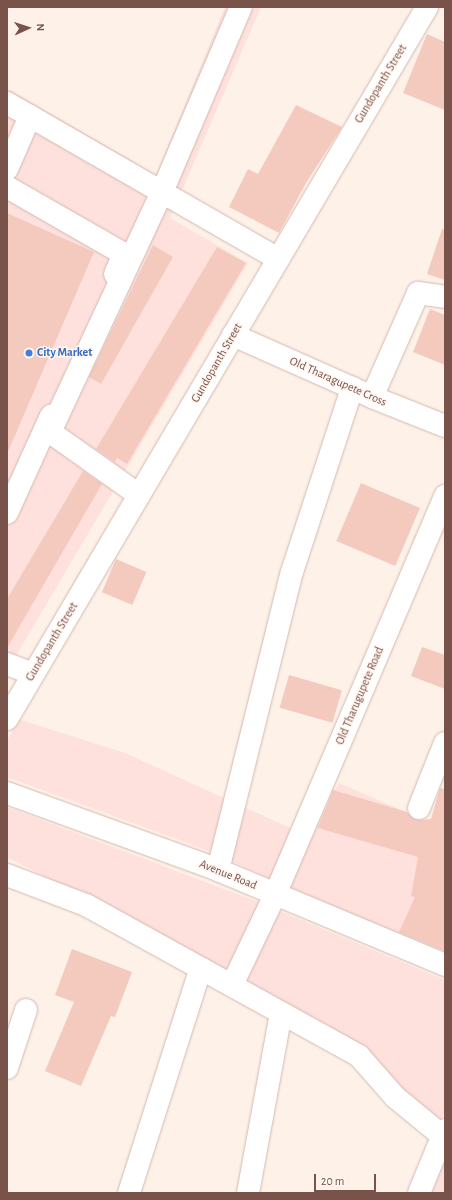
<!DOCTYPE html>
<html>
<head>
<meta charset="utf-8">
<style>
  body { margin:0 }
  #map { position:relative; width:452px; height:1200px; overflow:hidden; background:#fdf1e8; font-family:"Alegreya Sans",sans-serif }
  div>[style] { position:absolute }
  .commercial>* { inset:0; background:#fee0dc }
  .building>* { inset:0; background:#f4cabf; transform-origin:0 0 }
  .roads { filter:drop-shadow(0 0 1px #d3b9b0) drop-shadow(0 0 1px #d3b9b0) }
  .minor>* { height:22px; margin:-11px; padding:0 11px; transform-origin:11px; border-radius:11px; background:#fff }
  .dots>* { width:11px; height:11px; translate:-50% -50%; box-sizing:border-box; border:2px solid #fff6f0; border-radius:50% }
  span { translate:-50% -50%; white-space:nowrap; text-align:center; line-height:1.15; -webkit-text-stroke:3px #fff6f0; paint-order:stroke }
  .street-label { font-size:12px; color:#79524a }
  .shop-label { font-size:12px; color:#366cbe; font-weight:700 }
  .left { translate:0 -50%; text-align:left }
  .frame { position:absolute; inset:0; border:8px solid #79524a; pointer-events:none }
  .north { position:absolute; left:8px; top:8px; width:40px; height:40px; -webkit-text-stroke:3px #fff6f0; paint-order:stroke; rotate:87deg; font-size:11px; font-weight:700; line-height:16px; text-align:center; color:#79524a }
  .north::after { content:''; display:block; margin:auto; width:14px; height:18px; background:#79524a; clip-path:polygon(50% 0,100% 100%,50% 72%,0 100%) }
  .scale { position:absolute; left:314px; top:1174px; width:62px; height:18px; box-sizing:border-box; border:2px solid #79524a; border-top:0; padding-left:5px; font-size:12px; line-height:14px; white-space:nowrap; color:#79524a; -webkit-text-stroke:3px #fff6f0; paint-order:stroke }
</style>
</head>
<body>
<div id="map">
  <div class="commercial">
    <div style="clip-path:polygon(225px 7px,261px 7px,170px 218px,248px 263px,11px 664px,7px 662px,7px 88px,156px 175px)"></div>
    <div style="clip-path:polygon(18px 719px,125px 753px,310px 837px,339px 783px,445px 829px,445px 956px,204px 849px,7px 777px,7px 741px)"></div>
    <div style="clip-path:polygon(7px 807px,258px 902px,445px 980px,445px 1111px,440px 1121px,142px 926px,7px 857px)"></div>
    <div style="clip-path:polygon(445px 1147px,445px 1193px,426px 1193px)"></div>
  </div>
  <div class="building">
    <div style="clip-path:polygon(427px 34px,445px 42px,445px 110px,403px 93px)"></div>
    <div style="clip-path:polygon(296px 105px,342px 127px,306px 183px,279px 233px,229px 207px,248px 169px,258px 174px)"></div>
    <div style="clip-path:polygon(7px 213px,94px 252px,7px 454px)"></div>
    <div style="clip-path:polygon(442px 229px,445px 230px,445px 280px,427px 274px)"></div>
    <div style="clip-path:polygon(153px 245px,173px 257px,101px 384px,89px 377px)"></div>
    <div style="clip-path:polygon(217px 247px,246px 263px,127px 464px,117px 458px,115px 462px,96px 449px)"></div>
    <div style="clip-path:polygon(430px 309px,445px 315px,445px 365px,413px 352px)"></div>
    <div style="clip-path:polygon(83px 471px,102px 484px,7px 648px,7px 599px)"></div>
    <div style="left:361px;top:483px;width:64px;height:63px;rotate:23deg"></div>
    <div style="left:116px;top:559px;width:33px;height:36px;rotate:23deg"></div>
    <div style="clip-path:polygon(422px 647px,445px 655px,445px 689px,411px 676px)"></div>
    <div style="left:289px;top:675px;width:55px;height:34px;rotate:16deg"></div>
    <div style="clip-path:polygon(440px 788px,445px 789px,445px 951px,399px 932px,415px 897px,411px 896px,418px 857px,318px 828px,333px 790px,407px 812px,414px 819px,420px 820px,431px 819px)"></div>
    <div style="clip-path:polygon(72px 949px,132px 972px,115px 1017px,111px 1016px,81px 1086px,45px 1071px,74px 1002px,55px 995px)"></div>
  </div>
  <div class="roads">
    <div class="minor">
      <div style="left:7px;top:103px;width:313px;rotate:29.9deg"></div>
      <div style="left:7px;top:169px;width:58px;rotate:-66.5deg"></div>
      <div style="left:7px;top:187px;width:135px;rotate:29.8deg"></div>
      <div style="left:124px;top:254px;width:22px;rotate:114deg"></div>
      <div style="left:233px;top:335px;width:152px;rotate:24deg"></div>
      <div style="left:372px;top:397px;width:79px;rotate:21.7deg"></div>
      <div style="left:372px;top:397px;width:114px;rotate:-66.1deg"></div>
      <div style="left:418px;top:293px;width:27px;rotate:8deg"></div>
      <div style="left:139px;top:495px;width:109px;rotate:-144.7deg"></div>
      <div style="left:50px;top:432px;width:265px;rotate:-65deg"></div>
      <div style="left:162px;top:192px;width:201px;rotate:-66.9deg"></div>
      <div style="left:7px;top:513px;width:107px;rotate:-65.6deg"></div>
      <div style="left:7px;top:664px;width:28px;rotate:21deg"></div>
      <div style="left:7px;top:719px;width:827px;rotate:-59.46deg"></div>
      <div style="left:7px;top:793px;width:225px;rotate:20deg"></div>
      <div style="left:218px;top:870px;width:246px;rotate:22.7deg"></div>
      <div style="left:419px;top:808px;width:70px;rotate:-68.2deg"></div>
      <div style="left:218px;top:870px;width:307px;rotate:-76.1deg"></div>
      <div style="left:292px;top:572px;width:194px;rotate:-71.9deg"></div>
      <div style="left:7px;top:875px;width:85px;rotate:20.8deg"></div>
      <div style="left:86px;top:905px;width:312px;rotate:28.9deg"></div>
      <div style="left:359px;top:1056px;width:55px;rotate:48.7deg"></div>
      <div style="left:395px;top:1097px;width:65px;rotate:39.4deg"></div>
      <div style="left:232px;top:985px;width:100px;rotate:-64.5deg"></div>
      <div style="left:275px;top:895px;width:434px;rotate:-66.9deg"></div>
      <div style="left:7px;top:1068px;width:61px;rotate:-71.9deg"></div>
      <div style="left:129px;top:1193px;width:236px;rotate:-72.3deg"></div>
      <div style="left:248px;top:1193px;width:183px;rotate:-79.6deg"></div>
      <div style="left:419px;top:1193px;width:68px;rotate:-67.6deg"></div>
    </div>
  </div>
  <div class="dots">
    <div style="left:29px;top:353px;background:#3f7fe0"></div>
  </div>
  <div class="street-label">
    <span style="left:381px;top:84px;rotate:-59deg">Gundopanth Street</span>
    <span style="left:217px;top:363px;rotate:-60deg">Gundopanth Street</span>
    <span style="left:338px;top:382px;rotate:24deg">Old Tharagupete Cross</span>
    <span style="left:52px;top:642px;rotate:-59deg">Gundopanth Street</span>
    <span style="left:360px;top:696px;rotate:-67deg">Old Tharugupete Road</span>
    <span style="left:228px;top:875px;rotate:22deg">Avenue Road</span>
  </div>
  <div class="shop-label">
    <span class="left" style="left:37px;top:353px">City Market</span>
  </div>
  <div class="frame"></div>
  <div class="north">N</div>
  <div class="scale">20 m</div>
</div>
</body>
</html>
